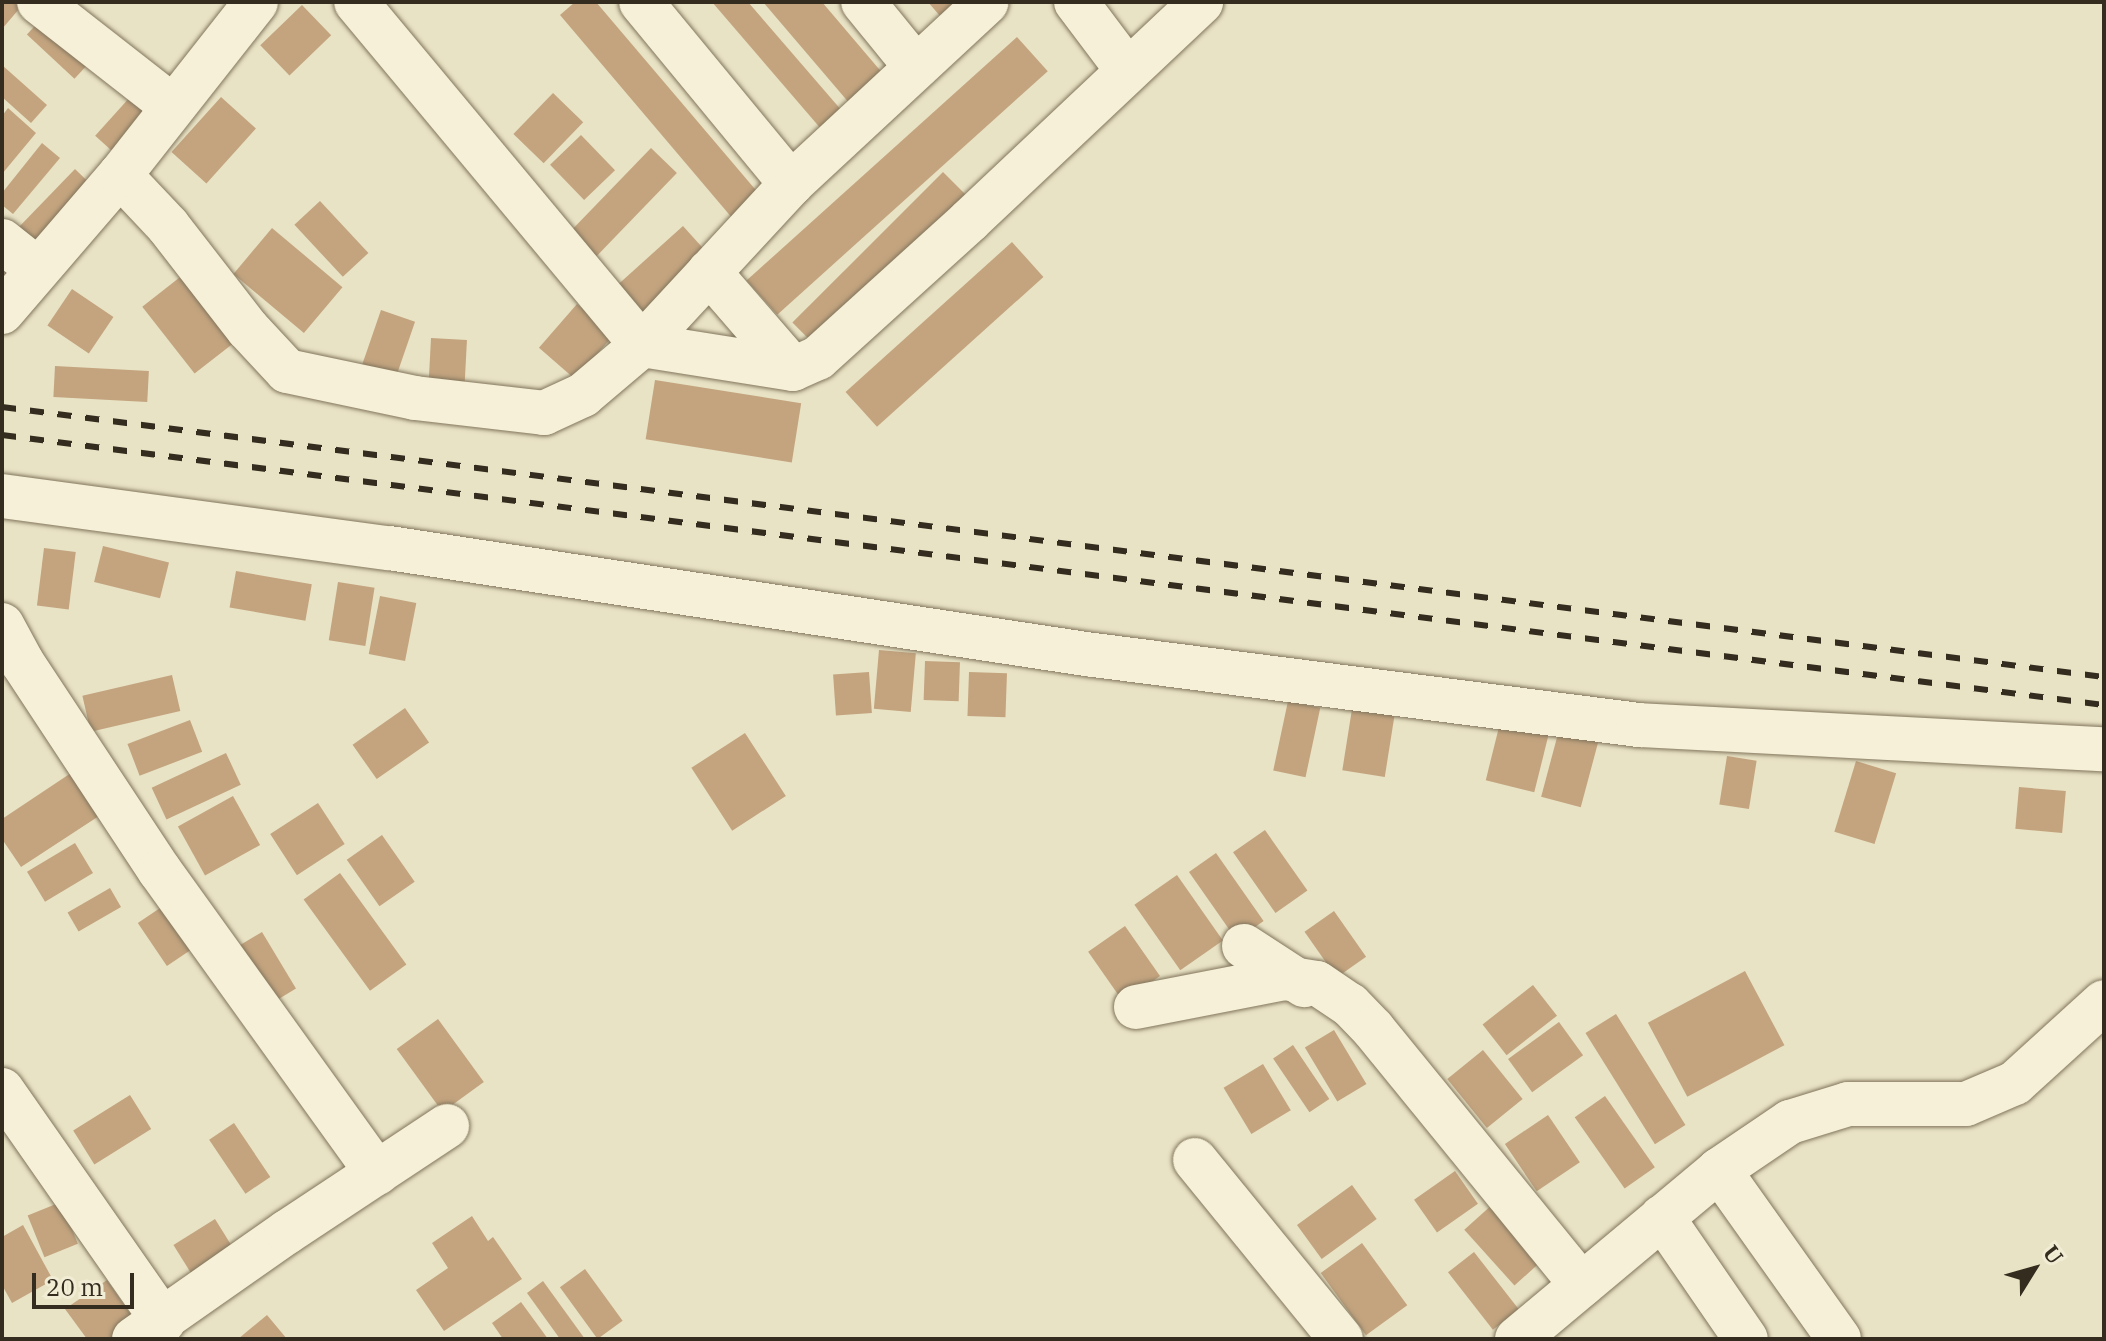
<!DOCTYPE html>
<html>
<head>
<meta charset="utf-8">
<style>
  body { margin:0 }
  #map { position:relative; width:2106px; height:1341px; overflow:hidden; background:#e9e3c5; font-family:"IBM Plex Serif",serif }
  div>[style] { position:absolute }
  .building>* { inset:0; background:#c3a47f; transform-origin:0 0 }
  .roads { filter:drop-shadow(0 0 2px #82755d) drop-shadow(0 0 2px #82755d) }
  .minor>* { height:44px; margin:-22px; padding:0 22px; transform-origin:22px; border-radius:22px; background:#f5f0d7 }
  .rail>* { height:6px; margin-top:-3px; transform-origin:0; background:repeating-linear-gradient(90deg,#342c1f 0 14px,transparent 0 28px) }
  span { translate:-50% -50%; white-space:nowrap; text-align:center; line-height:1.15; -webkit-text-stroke:6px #f1ecd4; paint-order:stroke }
  .frame { position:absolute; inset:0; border:4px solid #342c1f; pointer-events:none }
  .north { position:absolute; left:1994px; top:1229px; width:80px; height:80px; -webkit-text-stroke:6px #f1ecd4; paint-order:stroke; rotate:53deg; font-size:22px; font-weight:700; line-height:32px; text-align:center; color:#342c1f }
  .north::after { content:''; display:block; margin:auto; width:28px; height:36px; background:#342c1f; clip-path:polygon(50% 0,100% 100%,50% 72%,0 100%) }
  .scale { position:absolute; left:32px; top:1273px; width:102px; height:36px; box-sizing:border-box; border:4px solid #342c1f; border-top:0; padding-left:10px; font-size:24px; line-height:28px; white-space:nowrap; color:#342c1f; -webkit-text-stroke:6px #f1ecd4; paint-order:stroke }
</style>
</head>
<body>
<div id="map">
  <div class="building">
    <div style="clip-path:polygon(2px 2px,25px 2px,2px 29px)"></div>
    <div style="clip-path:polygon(575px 2px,596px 2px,760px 195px,733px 219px,560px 15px)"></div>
    <div style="clip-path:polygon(712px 2px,748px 2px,849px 119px,828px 137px)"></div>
    <div style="clip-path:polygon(763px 2px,822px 2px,890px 82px,856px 111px)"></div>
    <div style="clip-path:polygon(928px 2px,976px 2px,952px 30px)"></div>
    <div style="left:302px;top:5px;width:42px;height:58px;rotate:46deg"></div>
    <div style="left:46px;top:14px;width:65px;height:28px;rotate:43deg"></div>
    <div style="left:1017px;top:37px;width:46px;height:364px;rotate:48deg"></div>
    <div style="clip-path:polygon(2px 65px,47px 105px,31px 123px,2px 97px)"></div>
    <div style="left:140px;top:86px;width:31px;height:67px;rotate:42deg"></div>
    <div style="left:553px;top:93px;width:42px;height:57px;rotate:44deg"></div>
    <div style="left:221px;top:97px;width:47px;height:74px;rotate:42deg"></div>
    <div style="clip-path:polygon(8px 108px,36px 133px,2px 174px,2px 116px)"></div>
    <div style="left:581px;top:135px;width:49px;height:43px;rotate:46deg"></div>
    <div style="clip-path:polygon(42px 143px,60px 158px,13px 214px,2px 205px,2px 193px)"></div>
    <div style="left:651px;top:148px;width:36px;height:128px;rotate:44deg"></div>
    <div style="left:75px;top:169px;width:29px;height:80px;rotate:44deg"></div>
    <div style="left:943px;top:172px;width:40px;height:213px;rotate:45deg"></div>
    <div style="left:320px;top:201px;width:71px;height:35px;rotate:47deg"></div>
    <div style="left:683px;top:226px;width:48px;height:87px;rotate:48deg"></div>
    <div style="left:272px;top:228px;width:92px;height:60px;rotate:40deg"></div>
    <div style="left:1012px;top:242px;width:47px;height:224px;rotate:48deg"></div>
    <div style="left:184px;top:274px;width:85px;height:53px;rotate:52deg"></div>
    <div style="left:72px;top:289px;width:50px;height:44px;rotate:34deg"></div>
    <div style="left:577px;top:304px;width:48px;height:58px;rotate:41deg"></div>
    <div style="left:381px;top:310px;width:36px;height:60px;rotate:19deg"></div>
    <div style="left:431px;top:338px;width:36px;height:54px;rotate:3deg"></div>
    <div style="left:55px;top:366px;width:94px;height:31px;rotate:3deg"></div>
    <div style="left:655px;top:380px;width:148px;height:60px;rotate:9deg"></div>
    <div style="left:103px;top:546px;width:68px;height:37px;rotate:14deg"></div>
    <div style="left:44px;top:548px;width:32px;height:58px;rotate:7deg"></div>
    <div style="left:236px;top:571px;width:77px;height:37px;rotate:10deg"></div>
    <div style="left:338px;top:582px;width:37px;height:59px;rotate:9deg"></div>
    <div style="left:380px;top:596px;width:37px;height:59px;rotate:11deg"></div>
    <div style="left:879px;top:650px;width:37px;height:59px;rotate:5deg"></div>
    <div style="left:925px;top:661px;width:35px;height:39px;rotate:2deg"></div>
    <div style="left:869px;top:672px;width:41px;height:36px;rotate:86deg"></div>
    <div style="left:969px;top:672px;width:38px;height:44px;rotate:2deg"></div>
    <div style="left:172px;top:675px;width:37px;height:92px;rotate:77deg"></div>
    <div style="left:1288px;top:701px;width:33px;height:71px;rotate:12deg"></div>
    <div style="left:405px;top:708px;width:42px;height:64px;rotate:55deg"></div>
    <div style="left:1352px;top:709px;width:43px;height:62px;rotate:9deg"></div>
    <div style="left:190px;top:720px;width:34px;height:67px;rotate:69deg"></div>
    <div style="left:1500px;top:723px;width:50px;height:59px;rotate:14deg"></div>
    <div style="left:1559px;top:730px;width:41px;height:69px;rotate:15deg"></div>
    <div style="left:745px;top:733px;width:75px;height:64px;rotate:57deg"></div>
    <div style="left:226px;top:753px;width:35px;height:82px;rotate:65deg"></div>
    <div style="left:1727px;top:756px;width:30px;height:49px;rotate:9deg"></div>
    <div style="left:1856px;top:761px;width:42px;height:74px;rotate:17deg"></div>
    <div style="clip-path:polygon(71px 773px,99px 816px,21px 867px,2px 839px,2px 819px)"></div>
    <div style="left:2019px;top:787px;width:47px;height:42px;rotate:5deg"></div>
    <div style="left:233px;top:796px;width:56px;height:63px;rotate:61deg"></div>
    <div style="left:318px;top:803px;width:49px;height:57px;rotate:57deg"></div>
    <div style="left:1265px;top:830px;width:74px;height:39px;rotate:55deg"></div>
    <div style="left:382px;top:835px;width:57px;height:43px;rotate:55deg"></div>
    <div style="left:75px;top:843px;width:35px;height:56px;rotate:59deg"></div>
    <div style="left:1216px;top:853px;width:83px;height:33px;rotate:55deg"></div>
    <div style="left:340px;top:873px;width:113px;height:45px;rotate:54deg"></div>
    <div style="left:1177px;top:875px;width:80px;height:52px;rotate:55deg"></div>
    <div style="left:110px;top:888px;width:22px;height:49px;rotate:60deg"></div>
    <div style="left:166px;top:904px;width:52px;height:34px;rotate:56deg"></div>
    <div style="left:1334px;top:911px;width:56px;height:36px;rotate:55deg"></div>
    <div style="left:1125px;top:926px;width:61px;height:45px;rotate:55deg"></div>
    <div style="left:262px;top:932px;width:66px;height:38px;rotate:59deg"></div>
    <div style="left:1745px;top:971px;width:84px;height:110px;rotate:62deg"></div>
    <div style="left:1533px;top:985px;width:39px;height:64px;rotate:52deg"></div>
    <div style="left:1616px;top:1014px;width:131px;height:36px;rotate:58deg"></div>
    <div style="left:438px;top:1019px;width:78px;height:51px;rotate:54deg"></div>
    <div style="left:1559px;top:1022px;width:41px;height:63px;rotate:54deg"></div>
    <div style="left:1334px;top:1030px;width:63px;height:34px;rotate:59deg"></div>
    <div style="left:1293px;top:1045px;width:65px;height:24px;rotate:56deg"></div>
    <div style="left:1483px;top:1050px;width:63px;height:46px;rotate:51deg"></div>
    <div style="left:1263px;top:1064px;width:54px;height:46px;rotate:59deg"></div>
    <div style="left:130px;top:1095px;width:40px;height:67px;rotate:58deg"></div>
    <div style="left:1605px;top:1096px;width:87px;height:37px;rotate:55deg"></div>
    <div style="left:1548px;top:1115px;width:57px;height:52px;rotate:56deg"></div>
    <div style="left:234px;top:1123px;width:65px;height:30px;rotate:56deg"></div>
    <div style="left:1455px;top:1171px;width:40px;height:50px;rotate:55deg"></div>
    <div style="left:1352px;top:1185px;width:42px;height:68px;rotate:54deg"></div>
    <div style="left:61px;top:1202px;width:45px;height:36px;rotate:68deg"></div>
    <div style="left:1494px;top:1203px;width:75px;height:40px;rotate:48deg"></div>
    <div style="clip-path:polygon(472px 1216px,488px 1241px,493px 1237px,522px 1279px,444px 1331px,416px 1290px,448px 1268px,432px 1243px)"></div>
    <div style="left:215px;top:1219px;width:40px;height:49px;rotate:58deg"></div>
    <div style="clip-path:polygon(23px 1225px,53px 1280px,12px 1303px,2px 1285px,2px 1237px)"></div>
    <div style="left:1362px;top:1243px;width:77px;height:51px;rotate:54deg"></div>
    <div style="left:1474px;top:1252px;width:73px;height:33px;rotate:52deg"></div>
    <div style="left:585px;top:1269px;width:64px;height:31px;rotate:54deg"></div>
    <div style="clip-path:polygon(107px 1280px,140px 1328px,123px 1339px,87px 1339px,65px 1309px)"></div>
    <div style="clip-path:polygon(543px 1281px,585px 1339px,560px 1339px,527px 1293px)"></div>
    <div style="clip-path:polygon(521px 1302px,548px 1339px,503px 1339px,492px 1323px)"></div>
    <div style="clip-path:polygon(267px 1315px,287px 1339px,238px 1339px)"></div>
  </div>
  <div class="roads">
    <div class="minor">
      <div style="left:39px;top:2px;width:169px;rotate:38deg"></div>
      <div style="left:356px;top:2px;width:447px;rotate:50.2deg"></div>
      <div style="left:642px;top:345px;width:153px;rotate:9deg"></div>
      <div style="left:793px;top:369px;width:27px;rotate:-24deg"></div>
      <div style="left:818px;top:358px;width:204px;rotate:-42.2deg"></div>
      <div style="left:969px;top:221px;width:319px;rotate:-43.3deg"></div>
      <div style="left:641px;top:2px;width:236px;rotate:50.5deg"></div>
      <div style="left:863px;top:2px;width:84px;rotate:50.8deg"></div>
      <div style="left:1076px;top:2px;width:86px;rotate:53deg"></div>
      <div style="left:120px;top:175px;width:70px;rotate:46.7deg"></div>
      <div style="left:168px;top:226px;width:130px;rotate:52.2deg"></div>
      <div style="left:248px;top:329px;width:57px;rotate:47.1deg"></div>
      <div style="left:287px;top:371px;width:131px;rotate:11.9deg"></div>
      <div style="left:415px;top:398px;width:130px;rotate:6.6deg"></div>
      <div style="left:544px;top:413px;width:43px;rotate:-24.8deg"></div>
      <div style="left:583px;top:395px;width:77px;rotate:-40.3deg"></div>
      <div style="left:642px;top:345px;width:219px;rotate:-47.2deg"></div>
      <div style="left:791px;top:184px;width:267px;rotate:-42.9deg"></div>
      <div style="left:2px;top:241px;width:43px;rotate:38.5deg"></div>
      <div style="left:709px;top:272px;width:128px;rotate:49.1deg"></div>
      <div style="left:2px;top:312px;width:181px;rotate:-49.3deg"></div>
      <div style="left:120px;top:175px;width:220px;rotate:-51.8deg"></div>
      <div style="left:2px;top:496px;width:390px;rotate:7.7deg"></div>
      <div style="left:389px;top:548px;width:705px;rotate:8.65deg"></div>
      <div style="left:1086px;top:654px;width:558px;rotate:7.32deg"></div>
      <div style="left:1639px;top:725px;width:466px;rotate:3deg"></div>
      <div style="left:2px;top:625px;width:42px;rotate:61.6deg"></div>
      <div style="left:22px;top:662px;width:250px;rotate:56.6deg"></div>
      <div style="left:160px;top:871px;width:372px;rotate:54.3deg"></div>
      <div style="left:1244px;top:946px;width:72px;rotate:33deg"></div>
      <div style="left:1136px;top:1007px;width:152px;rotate:-11deg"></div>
      <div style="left:1285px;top:978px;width:32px;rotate:9deg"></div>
      <div style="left:1317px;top:983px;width:40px;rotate:34deg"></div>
      <div style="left:1350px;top:1005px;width:33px;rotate:46deg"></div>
      <div style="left:1373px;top:1029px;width:330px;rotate:50.8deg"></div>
      <div style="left:2px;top:1090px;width:282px;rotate:55.1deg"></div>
      <div style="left:1195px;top:1160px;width:231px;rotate:50.8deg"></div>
      <div style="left:1719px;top:1170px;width:207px;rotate:54.6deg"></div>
      <div style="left:1662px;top:1217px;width:148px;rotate:55.5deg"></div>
      <div style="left:134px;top:1339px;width:187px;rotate:-35deg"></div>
      <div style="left:287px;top:1232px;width:192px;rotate:-33.5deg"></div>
      <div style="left:1517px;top:1339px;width:263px;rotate:-39.9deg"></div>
      <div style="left:1719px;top:1170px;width:86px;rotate:-34.1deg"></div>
      <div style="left:1790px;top:1122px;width:61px;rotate:-17.2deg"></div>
      <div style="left:1848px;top:1104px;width:118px"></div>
      <div style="left:1966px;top:1104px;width:53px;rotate:-23.2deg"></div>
      <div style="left:2015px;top:1083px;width:120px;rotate:-42.3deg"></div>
    </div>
  </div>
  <div class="rail">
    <div style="left:2px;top:407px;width:2119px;rotate:7.32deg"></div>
    <div style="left:2px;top:435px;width:2119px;rotate:7.32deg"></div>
  </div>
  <div class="frame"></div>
  <div class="north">U</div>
  <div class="scale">20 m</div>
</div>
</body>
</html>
